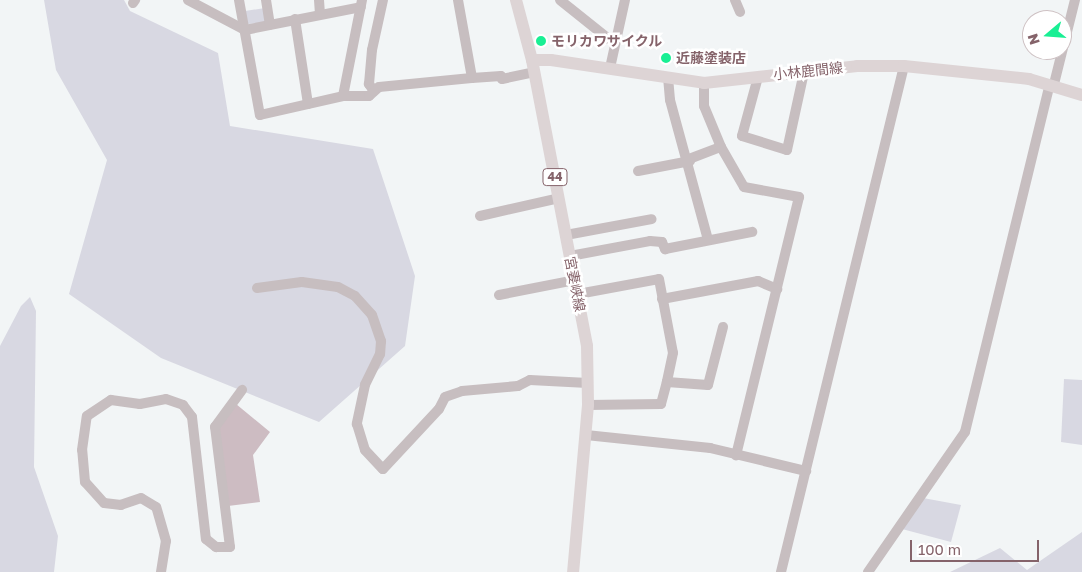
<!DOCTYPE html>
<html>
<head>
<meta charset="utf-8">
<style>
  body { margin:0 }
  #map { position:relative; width:1082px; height:572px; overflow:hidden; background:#f2f5f6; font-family:"Golos Text","Noto Sans JP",sans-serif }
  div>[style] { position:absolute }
  .green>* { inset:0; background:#d8d8e2 }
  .water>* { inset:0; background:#cdbcc2 }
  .minor>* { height:10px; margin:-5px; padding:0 5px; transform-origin:5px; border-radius:5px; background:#c7bec0 }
  .major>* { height:12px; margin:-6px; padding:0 6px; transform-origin:6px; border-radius:6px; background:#ddd4d5 }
  .dots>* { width:14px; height:14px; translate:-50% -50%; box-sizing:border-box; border:2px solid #fff; border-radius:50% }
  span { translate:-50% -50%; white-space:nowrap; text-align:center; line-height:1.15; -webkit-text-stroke:5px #fff; paint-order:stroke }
  .shield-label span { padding:1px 4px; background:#fff; border:1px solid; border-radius:4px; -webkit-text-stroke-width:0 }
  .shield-label { font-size:12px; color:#85636a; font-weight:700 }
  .poi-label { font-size:14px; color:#85636a; font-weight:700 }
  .left { translate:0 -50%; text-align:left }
  .street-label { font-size:14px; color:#85636a }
  .north { position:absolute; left:1022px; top:10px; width:50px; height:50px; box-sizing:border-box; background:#fff; border:1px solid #cec1c3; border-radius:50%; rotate:252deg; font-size:14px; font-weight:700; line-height:20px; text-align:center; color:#85636a }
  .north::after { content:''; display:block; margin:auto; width:18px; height:22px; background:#19ef94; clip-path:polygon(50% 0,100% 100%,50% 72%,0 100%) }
  .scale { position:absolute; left:910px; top:540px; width:129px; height:22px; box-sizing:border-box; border:2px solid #85636a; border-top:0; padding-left:6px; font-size:15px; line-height:18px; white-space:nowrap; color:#85636a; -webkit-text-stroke:4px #fff; paint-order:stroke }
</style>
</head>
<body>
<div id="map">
  <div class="green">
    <div style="clip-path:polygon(44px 0,124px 0,130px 11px,218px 53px,230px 126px,373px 149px,415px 276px,405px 346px,319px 422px,161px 358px,69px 294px,107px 160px,56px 70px)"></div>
    <div style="clip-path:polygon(265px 8px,266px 23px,247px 24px,245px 11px)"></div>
    <div style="clip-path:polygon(30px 297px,36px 311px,34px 467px,58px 536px,54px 572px,0 572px,0 346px,21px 306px)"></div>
    <div style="clip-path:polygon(1064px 379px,1082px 380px,1082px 445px,1061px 442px)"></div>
    <div style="clip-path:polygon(923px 498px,961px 505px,951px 542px,902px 529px)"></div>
    <div style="clip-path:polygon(1082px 532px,1082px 572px,950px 572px,1000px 548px,1027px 570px)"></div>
  </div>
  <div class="water">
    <div style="clip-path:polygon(236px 404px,270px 432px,253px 455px,260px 502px,228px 506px,217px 429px)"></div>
  </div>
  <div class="minor">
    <div style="left:188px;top:0;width:64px;rotate:27.8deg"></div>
    <div style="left:245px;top:30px;width:118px;rotate:-11.2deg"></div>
    <div style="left:239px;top:0;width:117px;rotate:79.7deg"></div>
    <div style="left:260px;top:115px;width:85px;rotate:-12.9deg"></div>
    <div style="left:343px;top:96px;width:26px"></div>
    <div style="left:369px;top:96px;width:13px;rotate:-42deg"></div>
    <div style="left:379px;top:87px;width:93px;rotate:-5.5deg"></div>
    <div style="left:472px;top:78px;width:29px;rotate:-4deg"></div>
    <div style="left:501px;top:76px;width:3px;rotate:72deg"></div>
    <div style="left:502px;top:79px;width:33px;rotate:-12deg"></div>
    <div style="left:266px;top:0;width:25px;rotate:81deg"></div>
    <div style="left:319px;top:0;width:14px;rotate:86deg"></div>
    <div style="left:458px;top:0;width:79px;rotate:79.8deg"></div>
    <div style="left:560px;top:0;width:70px;rotate:38.7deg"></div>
    <div style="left:735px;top:0;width:13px;rotate:67deg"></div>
    <div style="left:133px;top:3px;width:4px;rotate:-56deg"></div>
    <div style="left:295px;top:19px;width:86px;rotate:81.3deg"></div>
    <div style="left:610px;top:68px;width:70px;rotate:-77.6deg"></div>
    <div style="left:668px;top:77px;width:23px;rotate:85deg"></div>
    <div style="left:670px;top:100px;width:145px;rotate:74.8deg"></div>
    <div style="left:758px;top:77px;width:61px;rotate:105.2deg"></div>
    <div style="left:742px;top:136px;width:47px;rotate:17.3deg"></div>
    <div style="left:787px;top:150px;width:80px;rotate:-77.7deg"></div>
    <div style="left:1054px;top:84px;width:87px;rotate:-76deg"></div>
    <div style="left:374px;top:91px;width:9px;rotate:-126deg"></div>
    <div style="left:369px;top:84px;width:34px;rotate:-85deg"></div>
    <div style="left:372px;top:50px;width:51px;rotate:-77.6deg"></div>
    <div style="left:343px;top:96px;width:98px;rotate:-78.8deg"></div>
    <div style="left:721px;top:147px;width:46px;rotate:60.1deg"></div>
    <div style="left:744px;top:187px;width:56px;rotate:10.3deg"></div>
    <div style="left:799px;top:197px;width:266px;rotate:103.7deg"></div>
    <div style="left:689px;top:159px;width:34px;rotate:-21deg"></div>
    <div style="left:721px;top:147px;width:44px;rotate:-112.5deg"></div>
    <div style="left:704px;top:106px;width:23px;rotate:-90deg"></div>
    <div style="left:638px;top:171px;width:53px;rotate:-10.9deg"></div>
    <div style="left:480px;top:216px;width:81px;rotate:-12.8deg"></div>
    <div style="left:566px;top:235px;width:87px;rotate:-10.5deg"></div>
    <div style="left:570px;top:256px;width:81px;rotate:-10.6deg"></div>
    <div style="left:650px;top:241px;width:12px;rotate:5deg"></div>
    <div style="left:662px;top:242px;width:8px;rotate:67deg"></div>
    <div style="left:665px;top:249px;width:89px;rotate:-11.1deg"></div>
    <div style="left:257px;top:288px;width:45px;rotate:-7.6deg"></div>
    <div style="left:302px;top:282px;width:36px;rotate:8deg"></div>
    <div style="left:338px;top:287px;width:19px;rotate:28deg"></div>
    <div style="left:355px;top:296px;width:25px;rotate:48deg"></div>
    <div style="left:372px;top:315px;width:28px;rotate:71deg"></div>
    <div style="left:381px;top:341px;width:13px;rotate:94deg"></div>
    <div style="left:380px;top:354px;width:34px;rotate:116deg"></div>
    <div style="left:365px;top:385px;width:40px;rotate:102deg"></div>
    <div style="left:357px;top:424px;width:27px;rotate:73deg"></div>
    <div style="left:365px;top:450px;width:26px;rotate:47deg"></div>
    <div style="left:383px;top:469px;width:82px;rotate:-47deg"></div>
    <div style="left:439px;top:409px;width:13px;rotate:-63deg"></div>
    <div style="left:445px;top:397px;width:18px;rotate:-19deg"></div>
    <div style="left:462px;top:391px;width:56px;rotate:-5.1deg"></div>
    <div style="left:518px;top:386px;width:13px;rotate:-27deg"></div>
    <div style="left:530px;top:380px;width:58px;rotate:3deg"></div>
    <div style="left:578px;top:294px;width:82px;rotate:-10.5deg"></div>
    <div style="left:659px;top:279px;width:75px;rotate:79.3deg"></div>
    <div style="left:673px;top:353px;width:30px;rotate:102deg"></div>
    <div style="left:667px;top:382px;width:41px;rotate:4.2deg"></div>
    <div style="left:708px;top:385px;width:60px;rotate:-75.5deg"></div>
    <div style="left:499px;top:295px;width:77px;rotate:-11.2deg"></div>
    <div style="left:662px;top:299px;width:98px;rotate:-10.6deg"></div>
    <div style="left:758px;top:281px;width:21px;rotate:23deg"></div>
    <div style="left:588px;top:405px;width:73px;rotate:-0.8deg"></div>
    <div style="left:661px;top:404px;width:23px;rotate:-75deg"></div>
    <div style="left:586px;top:435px;width:125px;rotate:6deg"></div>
    <div style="left:710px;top:448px;width:99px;rotate:13.5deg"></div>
    <div style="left:161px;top:572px;width:31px;rotate:-81deg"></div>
    <div style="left:166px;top:541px;width:35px;rotate:-106deg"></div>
    <div style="left:156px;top:507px;width:17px;rotate:-149deg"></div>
    <div style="left:141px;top:498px;width:21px;rotate:161deg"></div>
    <div style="left:121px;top:505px;width:17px;rotate:-173deg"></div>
    <div style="left:104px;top:503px;width:28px;rotate:-132deg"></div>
    <div style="left:85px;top:482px;width:32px;rotate:-95deg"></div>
    <div style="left:82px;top:450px;width:34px;rotate:-82deg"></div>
    <div style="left:87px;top:416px;width:29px;rotate:-34deg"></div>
    <div style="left:111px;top:400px;width:29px;rotate:8deg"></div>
    <div style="left:140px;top:404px;width:26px;rotate:-11deg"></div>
    <div style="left:166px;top:399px;width:18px;rotate:19deg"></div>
    <div style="left:183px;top:405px;width:15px;rotate:53deg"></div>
    <div style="left:192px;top:417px;width:123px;rotate:83.5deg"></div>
    <div style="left:206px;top:539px;width:13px;rotate:39deg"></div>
    <div style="left:216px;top:547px;width:14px"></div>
    <div style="left:230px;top:547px;width:121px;rotate:-97.1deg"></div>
    <div style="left:215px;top:427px;width:46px;rotate:-53.9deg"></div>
    <div style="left:781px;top:572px;width:521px;rotate:-76.34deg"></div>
    <div style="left:868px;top:572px;width:170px;rotate:-55.3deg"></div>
    <div style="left:965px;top:432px;width:358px;rotate:-76.3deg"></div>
  </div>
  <div class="major">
    <div style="left:516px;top:0;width:62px;rotate:75.1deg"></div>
    <div style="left:532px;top:60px;width:291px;rotate:79.1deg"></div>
    <div style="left:587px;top:346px;width:59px;rotate:89deg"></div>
    <div style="left:588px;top:405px;width:168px;rotate:95.1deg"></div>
    <div style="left:532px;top:60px;width:19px"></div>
    <div style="left:551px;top:60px;width:155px;rotate:8.5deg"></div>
    <div style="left:704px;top:83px;width:154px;rotate:-6.3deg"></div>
    <div style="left:857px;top:66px;width:47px"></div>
    <div style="left:904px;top:66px;width:126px;rotate:5.9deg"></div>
    <div style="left:1029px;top:79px;width:55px;rotate:16.8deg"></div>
  </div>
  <div class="dots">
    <div style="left:541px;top:41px;background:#19ef94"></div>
    <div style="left:666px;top:58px;background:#19ef94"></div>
  </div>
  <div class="shield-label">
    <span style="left:555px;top:177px">44</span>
  </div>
  <div class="poi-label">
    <span class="left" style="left:551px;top:41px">モリカワサイクル</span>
    <span class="left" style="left:676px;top:58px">近藤塗装店</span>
  </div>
  <div class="street-label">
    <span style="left:808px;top:71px;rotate:-6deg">小林鹿間線</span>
    <span style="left:575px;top:284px;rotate:79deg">宮妻峡線</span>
  </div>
  <div class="north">N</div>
  <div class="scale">100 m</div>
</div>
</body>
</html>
